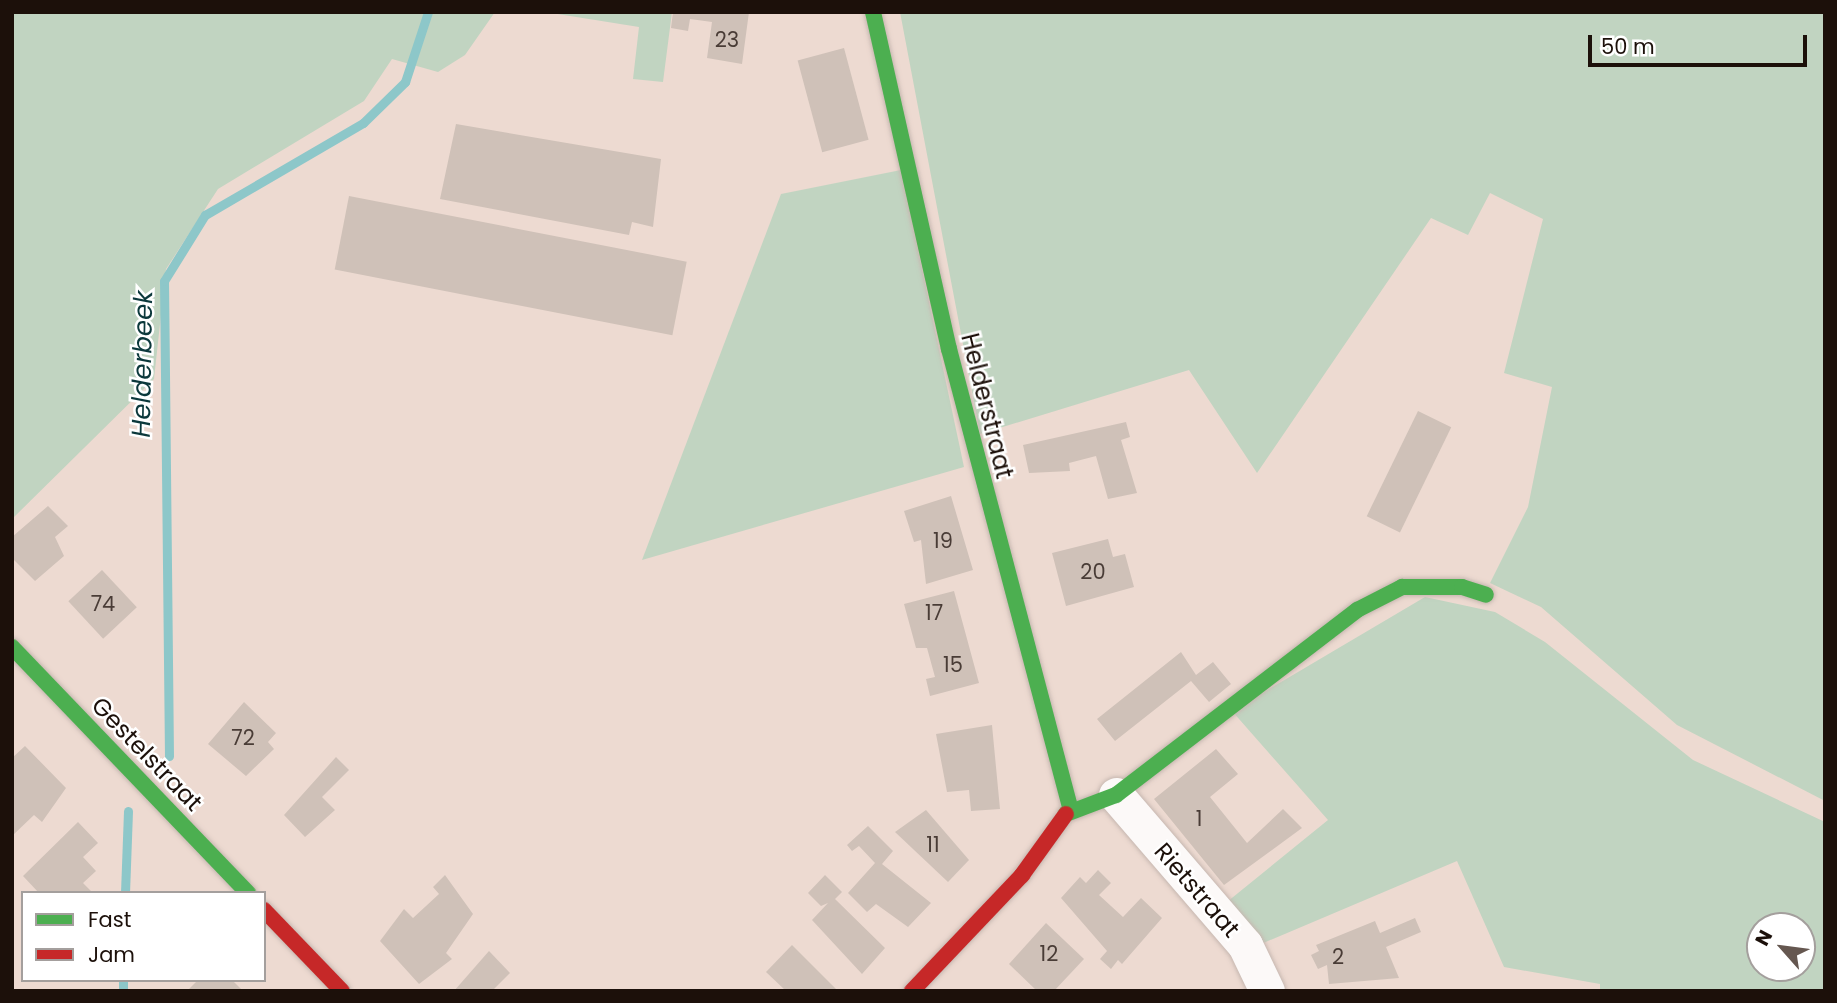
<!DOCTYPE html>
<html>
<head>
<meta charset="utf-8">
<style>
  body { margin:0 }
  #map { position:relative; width:1837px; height:1003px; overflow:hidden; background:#eddad1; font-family:Poppins,sans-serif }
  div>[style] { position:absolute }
  .green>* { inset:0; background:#c1d4c1 }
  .stream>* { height:9px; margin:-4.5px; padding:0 4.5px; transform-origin:4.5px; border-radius:4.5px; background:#8dc7c9 }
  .building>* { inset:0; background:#cfc1b8; transform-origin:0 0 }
  .roads { filter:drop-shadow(0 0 2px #c6b7b0) drop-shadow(0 0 2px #c6b7b0) }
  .street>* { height:35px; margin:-17.5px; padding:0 17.5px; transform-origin:17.5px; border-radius:17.5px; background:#fcf9f8 }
  .fast>* { height:16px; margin:-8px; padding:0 8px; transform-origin:8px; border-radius:8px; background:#4caf50 }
  .jam>* { height:16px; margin:-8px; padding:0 8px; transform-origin:8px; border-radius:8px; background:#c62828 }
  span { translate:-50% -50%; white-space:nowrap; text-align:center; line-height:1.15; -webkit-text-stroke:5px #fff; paint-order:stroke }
  .number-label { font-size:21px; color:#493c36 }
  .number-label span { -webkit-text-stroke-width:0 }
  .street-label { font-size:24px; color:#1c100a }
  .water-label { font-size:26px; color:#0b383b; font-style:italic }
  .frame { position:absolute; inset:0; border:14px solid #1c100a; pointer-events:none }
  .legend { position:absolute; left:21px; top:891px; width:245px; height:91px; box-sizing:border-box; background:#fff; border:2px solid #a49f9d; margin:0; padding:9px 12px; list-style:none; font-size:21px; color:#1c100a }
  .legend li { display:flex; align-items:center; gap:14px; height:35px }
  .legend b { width:35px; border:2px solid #a49f9d }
  .north { position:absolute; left:1746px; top:912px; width:70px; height:70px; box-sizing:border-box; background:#fff; border:2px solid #a49f9d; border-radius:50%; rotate:298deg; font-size:19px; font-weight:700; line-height:28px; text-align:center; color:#1c100a }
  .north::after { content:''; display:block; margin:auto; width:24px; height:32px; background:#655750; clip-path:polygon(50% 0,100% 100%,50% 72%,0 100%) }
  .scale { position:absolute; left:1588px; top:35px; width:219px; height:32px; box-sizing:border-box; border:4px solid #1c100a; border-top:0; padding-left:9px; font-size:21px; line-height:24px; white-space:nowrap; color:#1c100a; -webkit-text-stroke:5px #fff; paint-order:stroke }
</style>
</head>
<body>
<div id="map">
  <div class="green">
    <div style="clip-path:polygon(12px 12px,495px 12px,465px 55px,438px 72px,392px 59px,364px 101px,218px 189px,166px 269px,154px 379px,12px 519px)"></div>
    <div style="clip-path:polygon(545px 12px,672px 12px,663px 82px,633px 79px,639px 27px)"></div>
    <div style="clip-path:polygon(900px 12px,1825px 12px,1825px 801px,1677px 725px,1541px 607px,1490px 583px,1528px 507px,1552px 387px,1504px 373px,1543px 219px,1490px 193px,1468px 235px,1431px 218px,1257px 473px,1189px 370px,980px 434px)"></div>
    <div style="clip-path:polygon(901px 170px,964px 467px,642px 560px,781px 194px)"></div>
    <div style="clip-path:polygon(evenodd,1425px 597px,1495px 612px,1545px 642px,1693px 760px,1825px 822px,1825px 991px,1600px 991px,1600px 984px,1504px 967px,1457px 861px,1254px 947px,1222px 906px,1328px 820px,1232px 711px,1425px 597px,1760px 926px,1802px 926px,1802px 968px,1760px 968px,1760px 926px)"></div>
  </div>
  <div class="stream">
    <div style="left:169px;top:756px;width:475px;rotate:-90.6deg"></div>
    <div style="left:164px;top:281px;width:78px;rotate:-58.2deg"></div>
    <div style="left:205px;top:215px;width:183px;rotate:-30.2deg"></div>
    <div style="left:363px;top:123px;width:59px;rotate:-44.3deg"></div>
    <div style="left:405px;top:82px;width:74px;rotate:-71.8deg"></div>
    <div style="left:125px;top:893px;width:82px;rotate:-87.9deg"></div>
    <div style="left:123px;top:980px;width:11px;rotate:90deg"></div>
  </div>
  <div class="building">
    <div style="clip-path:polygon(673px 12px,749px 12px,742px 64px,707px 58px,712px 22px,690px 19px,688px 31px,671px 28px)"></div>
    <div style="left:844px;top:48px;width:95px;height:48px;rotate:75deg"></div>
    <div style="clip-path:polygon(456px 124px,661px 159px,653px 227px,632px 222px,629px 235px,440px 199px)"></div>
    <div style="left:349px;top:196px;width:344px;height:75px;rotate:11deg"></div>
    <div style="left:1418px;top:411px;width:37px;height:117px;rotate:26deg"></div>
    <div style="clip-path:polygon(1126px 422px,1130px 437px,1121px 440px,1137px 493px,1108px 499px,1096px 456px,1069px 463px,1070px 471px,1029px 473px,1023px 445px)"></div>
    <div style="clip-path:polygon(951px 496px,973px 570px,926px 584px,921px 540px,914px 542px,904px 511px)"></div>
    <div style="clip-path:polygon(48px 506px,68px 526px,55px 537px,64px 556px,35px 581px,12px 558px,12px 537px)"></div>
    <div style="clip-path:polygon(1108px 539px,1113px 557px,1125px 554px,1134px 587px,1066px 606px,1052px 553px)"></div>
    <div style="left:102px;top:570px;width:51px;height:46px;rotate:47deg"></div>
    <div style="clip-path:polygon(954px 591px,979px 683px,930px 696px,926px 679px,935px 677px,927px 648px,916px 648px,904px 604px)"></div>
    <div style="clip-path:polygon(1181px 652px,1196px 675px,1213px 662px,1231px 684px,1209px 702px,1191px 681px,1115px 741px,1097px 719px)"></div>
    <div style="clip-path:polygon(244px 702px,276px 733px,268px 742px,274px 749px,246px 776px,208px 744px)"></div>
    <div style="clip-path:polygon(992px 725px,1000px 809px,971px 811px,969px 790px,947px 792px,936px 734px)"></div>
    <div style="clip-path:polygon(25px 746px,66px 788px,42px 822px,34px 815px,12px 836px,12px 758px)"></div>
    <div style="clip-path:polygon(1216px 749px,1238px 774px,1210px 797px,1247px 843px,1283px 809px,1302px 828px,1224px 885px,1154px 799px)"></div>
    <div style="clip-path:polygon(336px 757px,349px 770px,322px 797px,335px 810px,305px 837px,284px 815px)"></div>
    <div style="clip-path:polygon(926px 810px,969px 860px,948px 882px,895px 832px)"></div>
    <div style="clip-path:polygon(78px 822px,98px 843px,83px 857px,96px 871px,83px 883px,93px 893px,39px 893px,23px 876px)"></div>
    <div style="clip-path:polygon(868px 826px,893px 851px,882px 864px,931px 903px,908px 927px,876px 904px,867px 912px,848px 893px,875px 863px,859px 846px,852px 851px,847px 845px)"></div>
    <div style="clip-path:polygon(1098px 870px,1111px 883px,1099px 895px,1123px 917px,1141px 898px,1162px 918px,1122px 964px,1118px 960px,1111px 969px,1100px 959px,1107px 951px,1061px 898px,1080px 877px,1086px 883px)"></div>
    <div style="clip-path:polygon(445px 875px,473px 914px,446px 953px,452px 959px,419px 984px,380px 941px,404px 909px,413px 918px,439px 894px,433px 887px)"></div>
    <div style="clip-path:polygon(825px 875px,842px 892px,835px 899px,885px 948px,862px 974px,812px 920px,828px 903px,821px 906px,808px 893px)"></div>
    <div style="clip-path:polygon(1415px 918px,1421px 932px,1386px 947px,1399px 978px,1329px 984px,1327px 965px,1318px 969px,1311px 955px,1319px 951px,1316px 945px,1375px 921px,1380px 933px)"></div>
    <div style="clip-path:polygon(1046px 923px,1084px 959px,1054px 991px,1037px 991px,1009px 964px)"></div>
    <div style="clip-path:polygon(792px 945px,838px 991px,786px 991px,766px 972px)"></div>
    <div style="clip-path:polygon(489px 951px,510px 973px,492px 991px,454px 991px)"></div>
    <div style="clip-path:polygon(198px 980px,232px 980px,243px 991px,187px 991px)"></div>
  </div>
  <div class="roads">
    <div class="street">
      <div style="left:1116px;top:795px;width:198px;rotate:49.3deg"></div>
      <div style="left:1245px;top:945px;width:51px;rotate:64.4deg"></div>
    </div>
    <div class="fast">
      <div style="left:873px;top:12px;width:345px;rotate:77.3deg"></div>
      <div style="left:949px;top:349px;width:475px;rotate:75.2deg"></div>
      <div style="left:12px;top:647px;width:341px;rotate:46.2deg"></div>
      <div style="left:1066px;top:814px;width:53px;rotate:-20.8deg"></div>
      <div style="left:1116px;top:795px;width:304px;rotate:-37.5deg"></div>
      <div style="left:1357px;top:610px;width:51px;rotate:-27.1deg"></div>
      <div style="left:1402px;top:587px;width:60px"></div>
      <div style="left:1462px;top:587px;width:25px;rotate:18deg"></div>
    </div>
    <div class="jam">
      <div style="left:264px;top:910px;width:112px;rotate:46.1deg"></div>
      <div style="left:912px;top:991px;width:160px;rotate:-46.5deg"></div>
      <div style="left:1022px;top:875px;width:75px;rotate:-54.2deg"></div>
    </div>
  </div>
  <div class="number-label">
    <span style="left:727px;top:40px">23</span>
    <span style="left:943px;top:541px">19</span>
    <span style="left:1093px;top:572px">20</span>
    <span style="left:103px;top:604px">74</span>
    <span style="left:934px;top:613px">17</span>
    <span style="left:953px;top:665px">15</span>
    <span style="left:243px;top:738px">72</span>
    <span style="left:1199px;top:819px">1</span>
    <span style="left:933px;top:845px">11</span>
    <span style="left:1049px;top:954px">12</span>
    <span style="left:1338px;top:957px">2</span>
  </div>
  <div class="street-label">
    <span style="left:987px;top:406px;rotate:76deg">Helderstraat</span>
    <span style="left:147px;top:754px;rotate:46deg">Gestelstraat</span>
    <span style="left:1197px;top:890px;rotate:49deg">Rietstraat</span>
  </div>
  <div class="water-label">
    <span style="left:143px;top:364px;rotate:-89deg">Helderbeek</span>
  </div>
  <div class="frame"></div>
  <ul class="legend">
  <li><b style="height:9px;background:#4caf50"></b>Fast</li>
  <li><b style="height:9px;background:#c62828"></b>Jam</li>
  </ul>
  <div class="north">N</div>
  <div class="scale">50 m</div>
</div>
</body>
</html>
